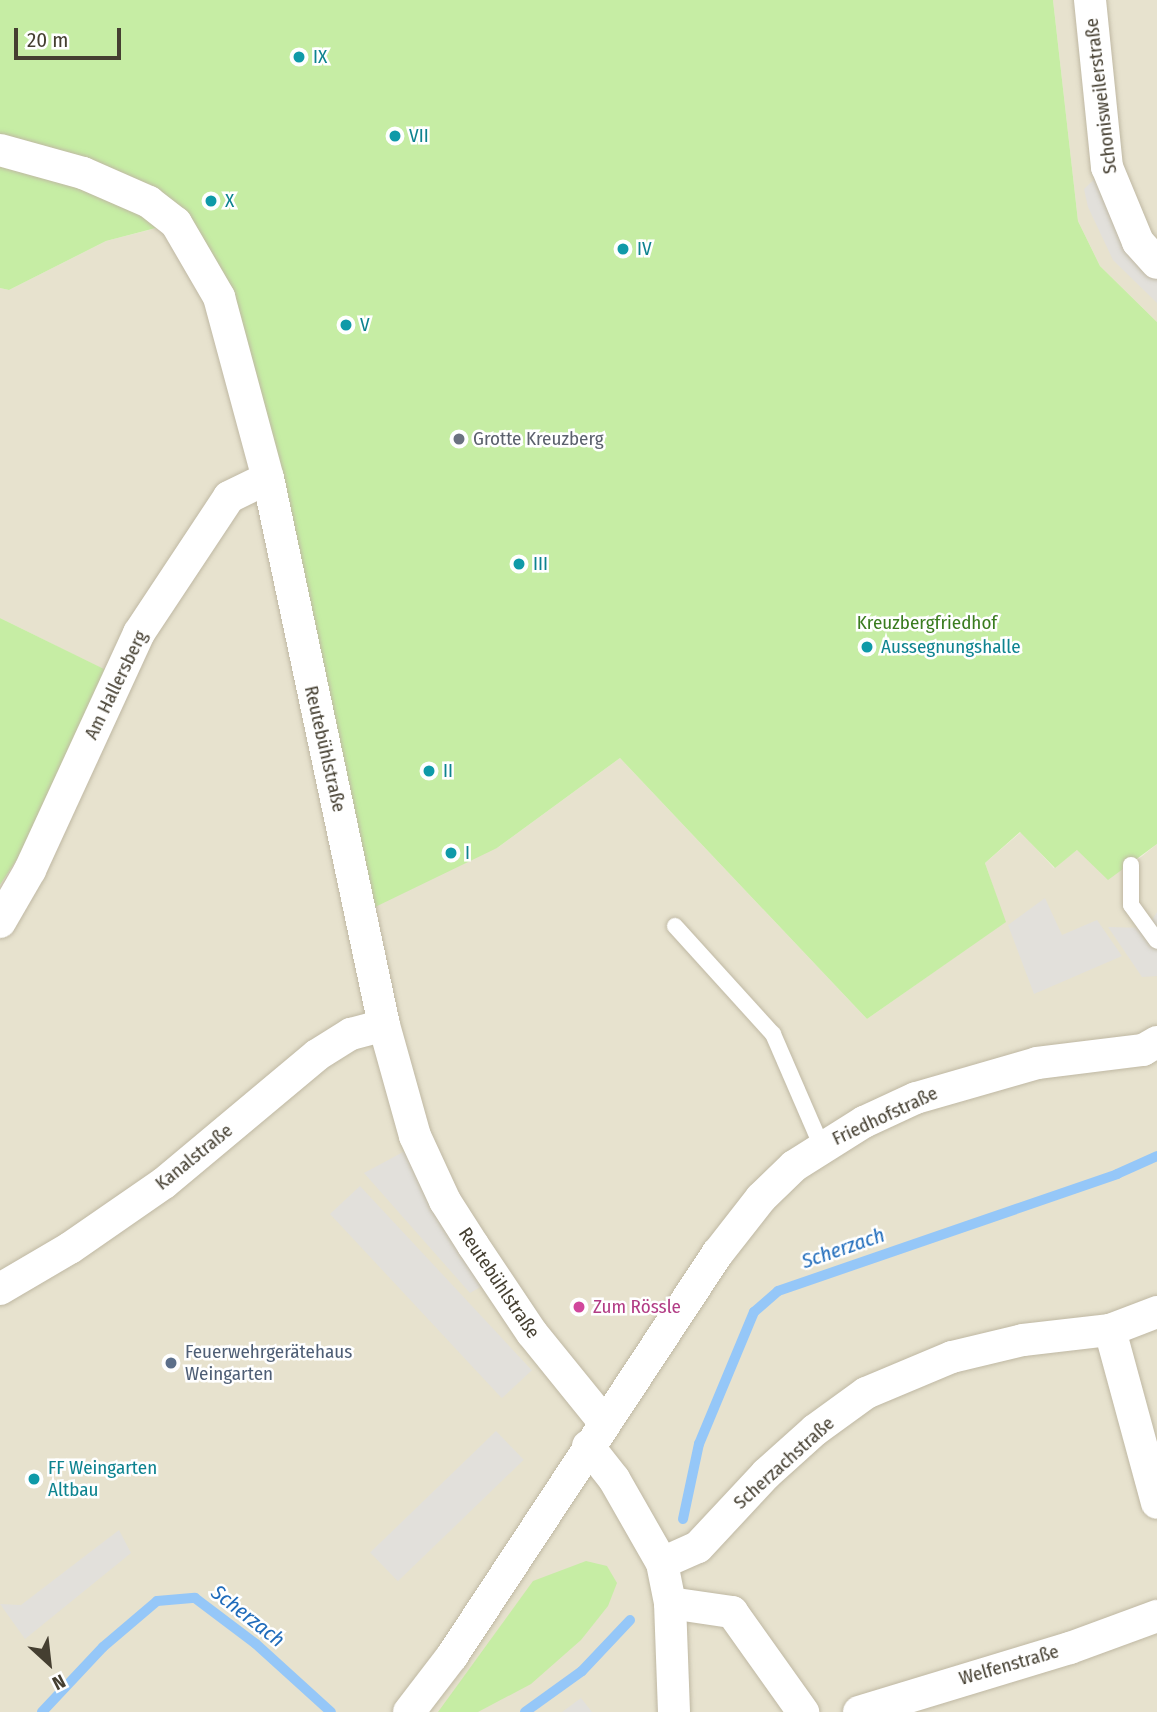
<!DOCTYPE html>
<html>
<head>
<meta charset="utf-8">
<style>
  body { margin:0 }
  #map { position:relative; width:1157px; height:1712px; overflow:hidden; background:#f3efe1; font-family:"Fira Sans Condensed",sans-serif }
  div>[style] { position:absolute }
  .residential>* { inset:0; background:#e7e2ce }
  .green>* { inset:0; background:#c6eda4 }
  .parking>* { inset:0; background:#e2e0db; transform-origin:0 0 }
  .stream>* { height:10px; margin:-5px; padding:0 5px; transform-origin:5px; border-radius:5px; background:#95c7f8 }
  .roads { filter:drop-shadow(0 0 2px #bfb8a3) drop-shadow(0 0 2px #bfb8a3) }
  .service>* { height:16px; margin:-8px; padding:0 8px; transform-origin:8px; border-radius:8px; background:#fff }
  .minor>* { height:32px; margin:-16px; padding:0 16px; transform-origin:16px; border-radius:16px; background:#fff }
  .dots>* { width:19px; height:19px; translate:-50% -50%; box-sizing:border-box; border:4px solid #fff; border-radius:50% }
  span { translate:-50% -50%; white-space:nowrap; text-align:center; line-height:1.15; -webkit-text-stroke:5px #fff; paint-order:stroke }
  .culture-label { font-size:19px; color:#0d838f }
  .left { translate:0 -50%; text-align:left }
  .street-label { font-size:19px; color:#453f31 }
  .worship-label { font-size:19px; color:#5b616d }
  .park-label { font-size:19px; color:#3a7c1f }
  .hotel-label { font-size:19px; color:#b23c85 }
  .service-label { font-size:19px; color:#4e5e75 }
  .water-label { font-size:21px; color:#206cbb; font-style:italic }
  .north { position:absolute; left:14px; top:1628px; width:70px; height:70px; -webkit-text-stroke:5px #fff; paint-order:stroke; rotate:153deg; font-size:19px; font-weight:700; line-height:28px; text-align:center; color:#453f31 }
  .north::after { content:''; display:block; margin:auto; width:24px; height:32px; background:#453f31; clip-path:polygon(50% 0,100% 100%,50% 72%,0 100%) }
  .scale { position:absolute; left:14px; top:28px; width:107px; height:32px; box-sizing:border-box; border:4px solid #453f31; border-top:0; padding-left:9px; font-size:21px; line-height:24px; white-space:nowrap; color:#453f31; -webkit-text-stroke:5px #fff; paint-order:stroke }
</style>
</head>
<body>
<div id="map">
  <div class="residential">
    <div style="clip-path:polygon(1053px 0,1157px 0,1157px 322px,1100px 266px,1078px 221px)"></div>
    <div style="clip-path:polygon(176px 223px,497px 848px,620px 758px,867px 1019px,1005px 922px,985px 863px,1021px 832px,1054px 868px,1077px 850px,1131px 865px,1157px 844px,1157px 1712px,0 1712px,0 885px,23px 850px,107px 671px,0 618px,0 288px,9px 290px,106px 241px)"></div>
  </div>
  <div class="green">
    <div style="clip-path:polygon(0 0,1053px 0,1078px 221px,1100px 266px,1157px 322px,1157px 844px,1108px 880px,1077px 850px,1055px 868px,1020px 832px,985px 863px,1006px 922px,867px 1019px,620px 758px,497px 848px,371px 909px,268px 478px,175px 223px,106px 241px,9px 290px,0 288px)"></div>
    <div style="clip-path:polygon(0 618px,108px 671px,23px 850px,0 885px)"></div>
    <div style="clip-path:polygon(586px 1561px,607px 1566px,617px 1583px,608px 1606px,581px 1640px,531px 1684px,478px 1712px,438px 1712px,533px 1581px)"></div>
  </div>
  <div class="parking">
    <div style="clip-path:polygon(1107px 167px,1157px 263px,1157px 303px,1113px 260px,1088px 207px,1084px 189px)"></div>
    <div style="clip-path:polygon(1045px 898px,1062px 935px,1097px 920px,1122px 956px,1034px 994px,1008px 925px)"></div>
    <div style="clip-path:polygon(1157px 912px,1157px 976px,1142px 977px,1108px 927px,1147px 928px)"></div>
    <div style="clip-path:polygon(418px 1144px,496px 1278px,470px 1293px,364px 1173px)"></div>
    <div style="left:360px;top:1186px;width:252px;height:41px;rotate:47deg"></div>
    <div style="left:496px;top:1431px;width:40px;height:175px;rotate:46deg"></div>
    <div style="clip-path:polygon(119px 1530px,131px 1553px,25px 1639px,0 1604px,21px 1605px)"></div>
    <div style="clip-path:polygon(581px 1698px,592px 1712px,562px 1712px)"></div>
  </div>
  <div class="stream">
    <div style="left:683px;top:1519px;width:77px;rotate:-78deg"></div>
    <div style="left:699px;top:1444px;width:143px;rotate:-67.4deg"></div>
    <div style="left:754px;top:1312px;width:32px;rotate:-41deg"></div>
    <div style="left:778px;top:1291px;width:359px;rotate:-19deg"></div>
    <div style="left:1117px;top:1174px;width:44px;rotate:-24.2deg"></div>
    <div style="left:42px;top:1712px;width:89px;rotate:-46.8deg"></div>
    <div style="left:103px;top:1647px;width:71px;rotate:-40.4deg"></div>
    <div style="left:157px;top:1601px;width:38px;rotate:-5deg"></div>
    <div style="left:195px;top:1598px;width:76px;rotate:37deg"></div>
    <div style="left:256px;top:1644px;width:101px;rotate:42.2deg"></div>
    <div style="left:525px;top:1712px;width:70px;rotate:-35.7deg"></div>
    <div style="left:582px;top:1671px;width:70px;rotate:-46.7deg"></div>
  </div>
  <div class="roads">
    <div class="service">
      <div style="left:1131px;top:865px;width:40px;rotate:90deg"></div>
      <div style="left:1131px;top:905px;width:44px;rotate:54.2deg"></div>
      <div style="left:675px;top:926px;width:146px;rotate:47.8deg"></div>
      <div style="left:773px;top:1034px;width:123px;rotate:66.6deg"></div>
    </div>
    <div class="minor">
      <div style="left:1090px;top:0;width:168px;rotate:84.2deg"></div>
      <div style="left:1107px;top:167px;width:81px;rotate:67.5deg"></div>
      <div style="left:1138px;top:242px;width:28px;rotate:48deg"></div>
      <div style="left:0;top:150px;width:86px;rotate:15.5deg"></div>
      <div style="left:83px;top:173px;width:72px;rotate:23.7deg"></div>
      <div style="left:149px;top:202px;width:34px;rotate:38deg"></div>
      <div style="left:176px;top:223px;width:86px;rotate:59.8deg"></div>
      <div style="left:219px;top:297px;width:188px;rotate:74.9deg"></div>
      <div style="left:268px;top:478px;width:559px;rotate:78.03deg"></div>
      <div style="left:384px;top:1025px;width:115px;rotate:74.4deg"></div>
      <div style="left:415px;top:1136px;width:72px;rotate:65.2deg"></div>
      <div style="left:445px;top:1201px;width:52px;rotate:57.5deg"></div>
      <div style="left:473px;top:1245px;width:106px;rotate:56.2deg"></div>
      <div style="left:532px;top:1333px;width:114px;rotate:51deg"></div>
      <div style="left:0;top:922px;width:60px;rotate:-60deg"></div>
      <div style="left:30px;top:870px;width:261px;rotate:-65.3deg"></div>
      <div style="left:139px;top:633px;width:163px;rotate:-56.5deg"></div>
      <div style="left:229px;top:497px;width:43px;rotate:-26deg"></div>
      <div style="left:0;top:1289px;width:81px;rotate:-30.4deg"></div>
      <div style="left:70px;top:1248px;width:114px;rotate:-34.7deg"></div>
      <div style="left:164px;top:1183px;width:199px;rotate:-39.9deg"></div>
      <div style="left:317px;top:1055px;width:40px;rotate:-32deg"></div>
      <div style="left:351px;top:1034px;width:34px;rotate:-15deg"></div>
      <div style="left:1110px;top:1330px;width:179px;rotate:74.8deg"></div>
      <div style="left:588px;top:1446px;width:42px;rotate:51.8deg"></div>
      <div style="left:614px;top:1479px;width:97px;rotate:60.3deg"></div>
      <div style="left:662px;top:1563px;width:41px;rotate:78.7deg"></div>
      <div style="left:670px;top:1603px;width:109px;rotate:87.9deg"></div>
      <div style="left:662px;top:1563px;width:39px;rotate:-24deg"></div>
      <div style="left:698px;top:1547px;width:100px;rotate:-47deg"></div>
      <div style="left:766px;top:1474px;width:66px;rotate:-41.9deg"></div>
      <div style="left:815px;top:1430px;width:63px;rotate:-36deg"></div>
      <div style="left:866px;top:1393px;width:93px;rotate:-22.7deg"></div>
      <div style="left:952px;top:1357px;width:73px;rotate:-13.5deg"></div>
      <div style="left:1023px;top:1340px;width:88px;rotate:-6.6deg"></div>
      <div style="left:1110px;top:1330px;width:50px;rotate:-21deg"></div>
      <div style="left:670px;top:1603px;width:63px;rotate:8.3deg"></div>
      <div style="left:732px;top:1612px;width:123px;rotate:54.6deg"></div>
      <div style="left:409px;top:1712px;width:71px;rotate:-52.5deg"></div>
      <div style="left:452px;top:1656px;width:483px;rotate:-56.6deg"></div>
      <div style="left:718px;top:1253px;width:70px;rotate:-52deg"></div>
      <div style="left:761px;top:1198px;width:46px;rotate:-44.1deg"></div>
      <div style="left:794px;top:1166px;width:83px;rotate:-32.2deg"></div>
      <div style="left:864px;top:1122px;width:57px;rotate:-24.8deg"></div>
      <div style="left:916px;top:1098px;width:126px;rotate:-16.1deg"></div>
      <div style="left:1037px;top:1063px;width:107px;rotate:-7deg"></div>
      <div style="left:1143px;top:1050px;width:16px;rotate:-30deg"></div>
      <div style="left:859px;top:1712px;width:220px;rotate:-16.9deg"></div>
      <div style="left:1070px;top:1648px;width:93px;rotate:-20.2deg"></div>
    </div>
  </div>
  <div class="dots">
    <div style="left:299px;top:57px;background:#0f9aa8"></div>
    <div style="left:395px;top:136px;background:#0f9aa8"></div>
    <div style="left:211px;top:201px;background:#0f9aa8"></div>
    <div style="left:623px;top:249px;background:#0f9aa8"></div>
    <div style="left:346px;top:325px;background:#0f9aa8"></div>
    <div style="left:459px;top:439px;background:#6b7280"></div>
    <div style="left:519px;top:564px;background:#0f9aa8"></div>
    <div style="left:867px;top:647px;background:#0f9aa8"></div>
    <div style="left:429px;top:771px;background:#0f9aa8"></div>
    <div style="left:451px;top:853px;background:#0f9aa8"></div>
    <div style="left:579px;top:1307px;background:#d1479c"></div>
    <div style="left:171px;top:1363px;background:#5c6f8a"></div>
    <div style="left:34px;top:1479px;background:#0f9aa8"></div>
  </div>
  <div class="culture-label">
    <span class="left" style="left:313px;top:57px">IX</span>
    <span class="left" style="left:409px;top:136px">VII</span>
    <span class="left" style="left:225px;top:201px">X</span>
    <span class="left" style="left:637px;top:249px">IV</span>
    <span class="left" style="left:360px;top:325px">V</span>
    <span class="left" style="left:533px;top:564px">III</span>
    <span class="left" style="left:881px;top:647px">Aussegnungshalle</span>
    <span class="left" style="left:443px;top:771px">II</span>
    <span class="left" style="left:465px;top:853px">I</span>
    <span class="left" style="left:48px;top:1479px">FF Weingarten<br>Altbau</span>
  </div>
  <div class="street-label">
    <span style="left:1101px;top:96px;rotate:-97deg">Schonisweilerstraße</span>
    <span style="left:116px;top:685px;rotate:-64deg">Am Hallersberg</span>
    <span style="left:325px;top:749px;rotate:77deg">Reutebühlstraße</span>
    <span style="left:885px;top:1116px;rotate:-25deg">Friedhofstraße</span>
    <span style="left:194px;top:1157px;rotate:-39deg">Kanalstraße</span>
    <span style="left:499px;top:1283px;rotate:56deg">Reutebühlstraße</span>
    <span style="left:784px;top:1463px;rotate:-42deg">Scherzachstraße</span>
    <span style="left:1009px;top:1665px;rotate:-16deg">Welfenstraße</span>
  </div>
  <div class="worship-label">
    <span class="left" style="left:473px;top:439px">Grotte Kreuzberg</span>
  </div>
  <div class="park-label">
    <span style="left:927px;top:623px">Kreuzbergfriedhof</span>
  </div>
  <div class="hotel-label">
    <span class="left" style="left:593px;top:1307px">Zum Rössle</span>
  </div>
  <div class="service-label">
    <span class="left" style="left:185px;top:1363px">Feuerwehrgerätehaus<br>Weingarten</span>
  </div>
  <div class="water-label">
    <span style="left:843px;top:1248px;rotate:-19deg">Scherzach</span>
    <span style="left:248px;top:1616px;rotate:38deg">Scherzach</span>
  </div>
  <div class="north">N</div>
  <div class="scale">20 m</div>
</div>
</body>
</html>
